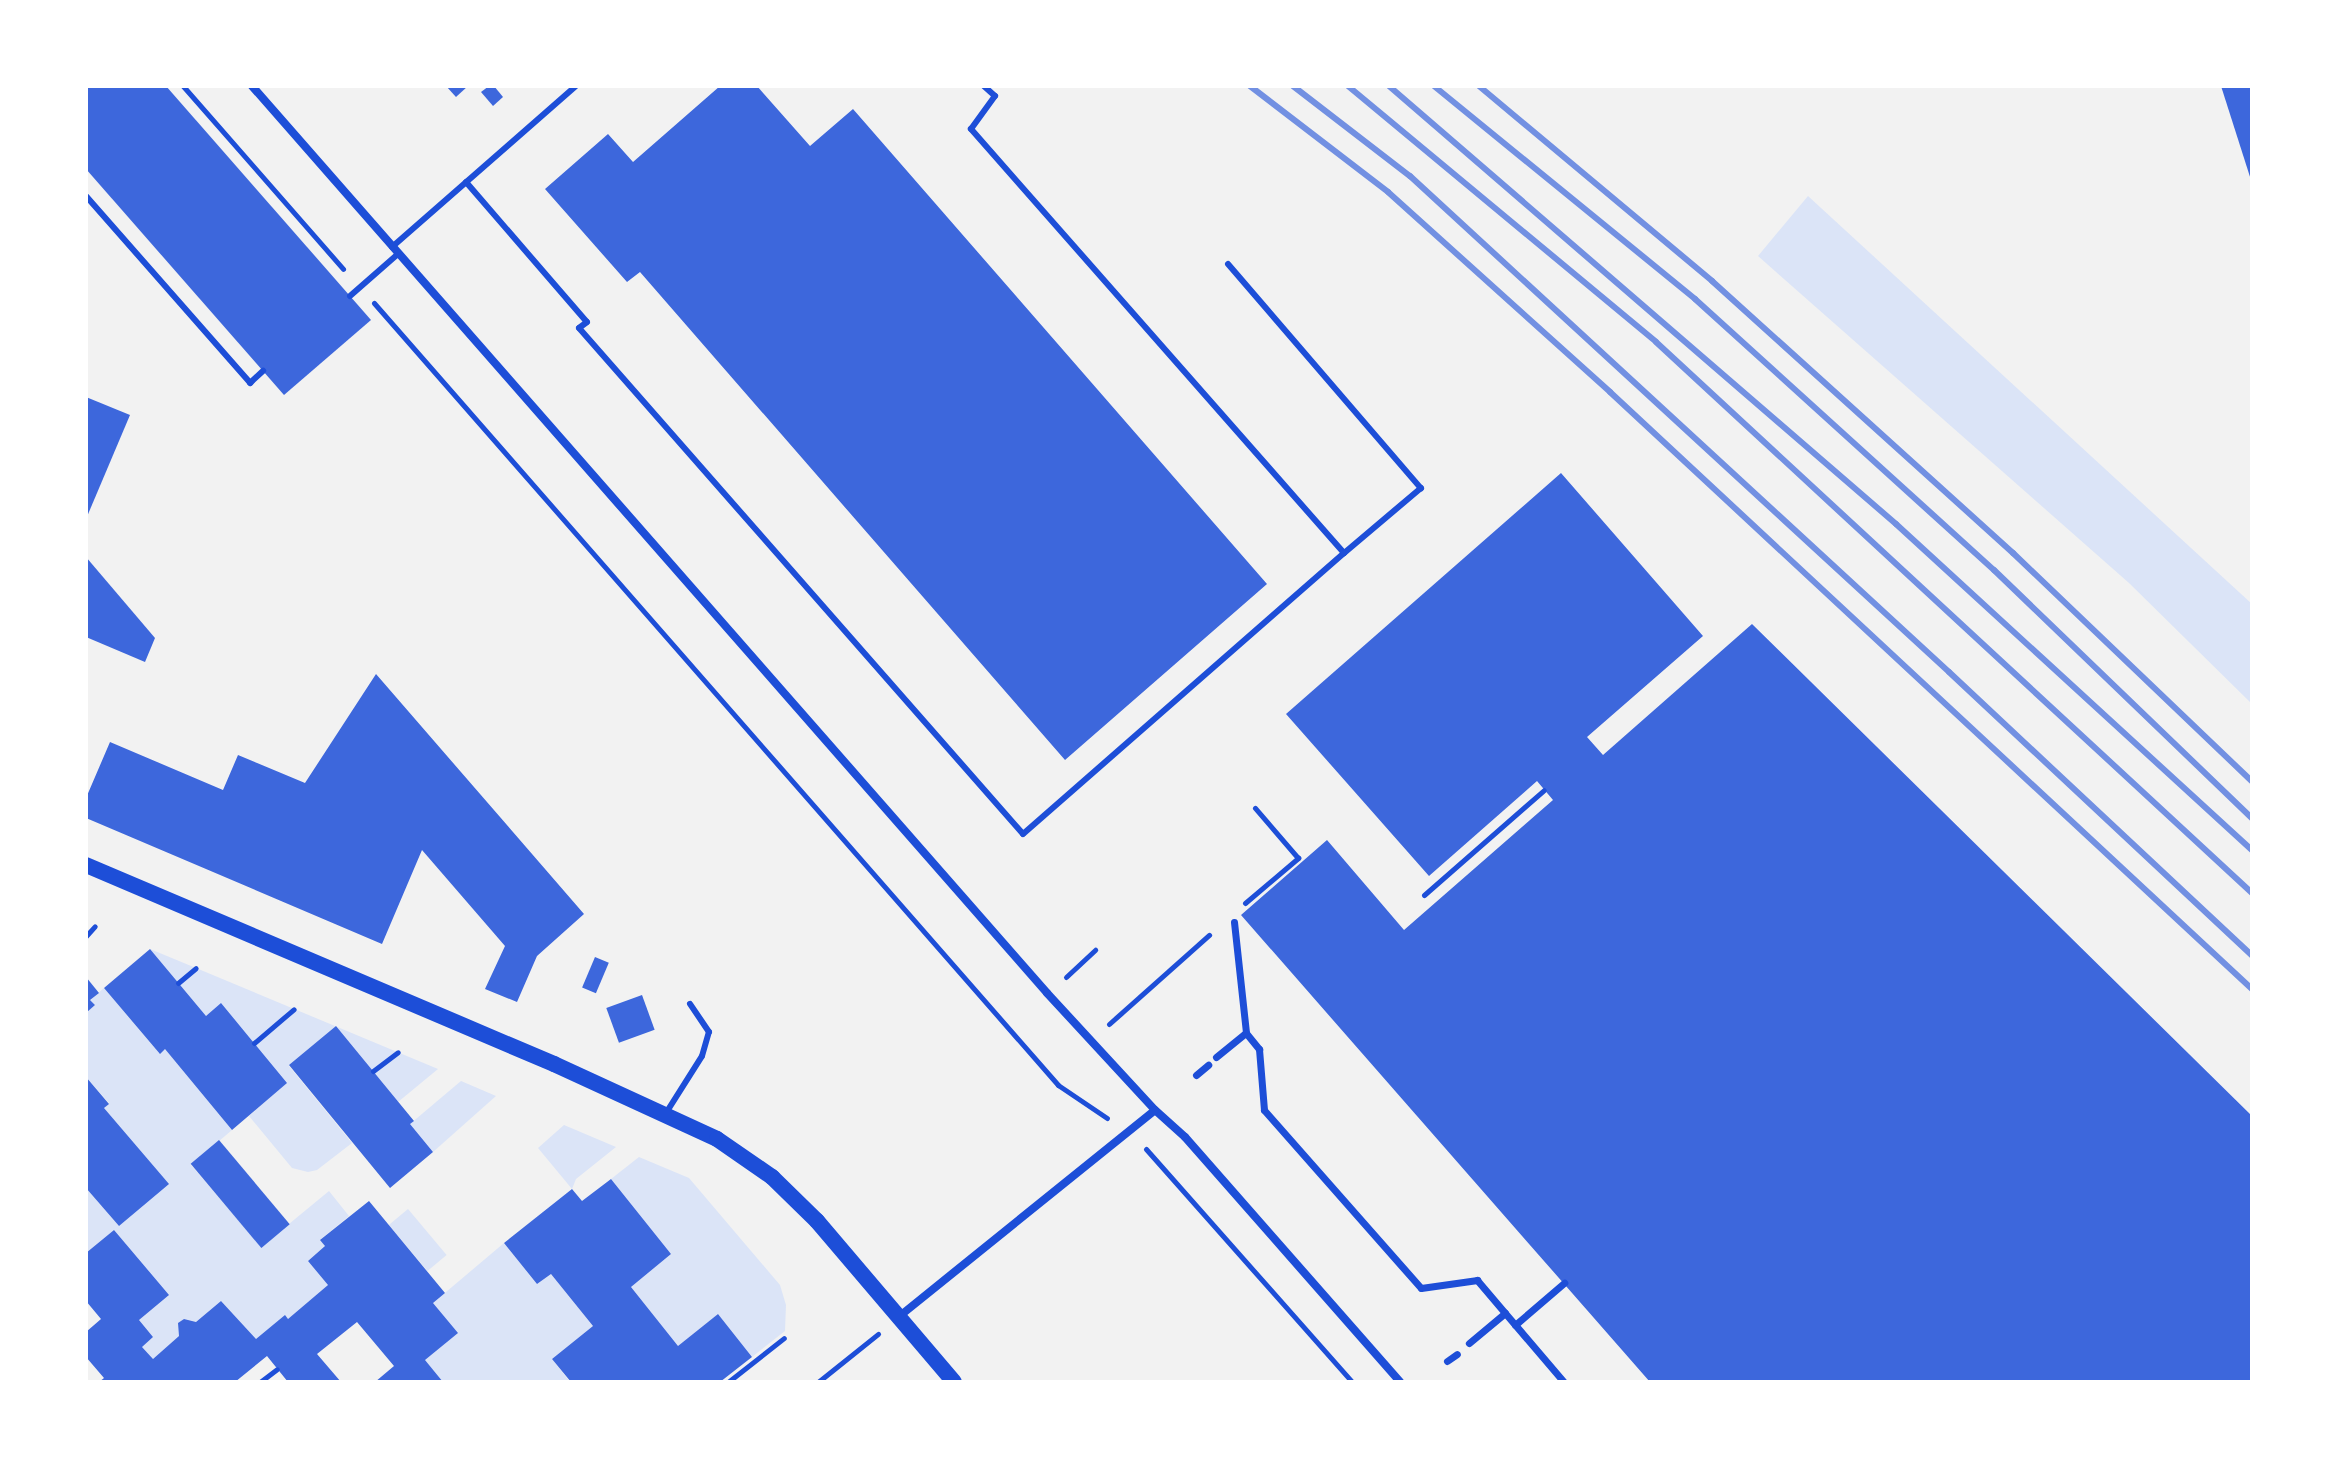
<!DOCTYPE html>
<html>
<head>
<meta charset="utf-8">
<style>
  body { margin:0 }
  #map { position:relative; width:2338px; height:1468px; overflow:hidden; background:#f2f2f2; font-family:"Libre Baskerville",serif }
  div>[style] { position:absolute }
  .green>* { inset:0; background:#dbe4f7; transform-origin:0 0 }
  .building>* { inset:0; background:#3d67dc; transform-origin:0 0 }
  .path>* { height:5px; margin:-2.5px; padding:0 2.5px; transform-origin:2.5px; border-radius:2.5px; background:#1d4ed8 }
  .service>* { height:6px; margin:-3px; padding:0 3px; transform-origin:3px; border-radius:3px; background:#1d4ed8 }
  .pedestrian>* { height:7px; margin:-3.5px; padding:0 3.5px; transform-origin:3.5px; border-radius:3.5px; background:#1d4ed8 }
  .minor>* { height:8px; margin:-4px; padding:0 4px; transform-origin:4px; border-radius:4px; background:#1d4ed8 }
  .secondary>* { height:16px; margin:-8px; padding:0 8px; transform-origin:8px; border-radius:8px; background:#1d4ed8 }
  .rail>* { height:6px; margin:-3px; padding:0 3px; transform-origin:3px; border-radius:3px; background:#7290e2 }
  span { translate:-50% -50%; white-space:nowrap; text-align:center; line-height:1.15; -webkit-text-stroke:8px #fff; paint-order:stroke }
  .frame { position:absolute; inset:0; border:88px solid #fff; pointer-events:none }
</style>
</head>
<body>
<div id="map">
  <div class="green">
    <div style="clip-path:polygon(1808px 196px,2252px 604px,2252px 704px,2129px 583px,1758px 256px)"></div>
    <div style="clip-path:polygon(150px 949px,196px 968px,438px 1069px,398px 1102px,336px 1026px,289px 1066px,352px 1143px,317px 1170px,308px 1172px,292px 1168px,249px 1116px,286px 1083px,221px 1004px,206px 1016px)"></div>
    <div style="clip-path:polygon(104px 988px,159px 1053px,165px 1049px,232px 1130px,191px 1165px,261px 1247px,329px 1191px,349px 1216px,321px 1239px,325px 1246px,308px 1261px,328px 1285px,288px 1319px,285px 1316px,256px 1339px,221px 1301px,196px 1322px,184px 1319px,179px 1323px,179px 1336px,153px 1359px,142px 1347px,153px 1337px,139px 1320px,168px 1296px,114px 1230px,86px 1253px,86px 1188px,119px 1226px,168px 1183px,104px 1108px,109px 1103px,86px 1077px,86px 1013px,95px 1005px,90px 1000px)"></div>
    <div style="clip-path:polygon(461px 1081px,496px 1096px,433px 1152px,410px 1124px)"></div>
    <div style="clip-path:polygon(564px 1125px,616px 1147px,576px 1179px,572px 1189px,538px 1148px)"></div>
    <div style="clip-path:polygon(639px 1157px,689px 1178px,780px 1285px,786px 1305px,785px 1331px,752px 1357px,718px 1314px,678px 1346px,631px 1287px,671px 1254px,611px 1179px)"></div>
    <div style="left:408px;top:1209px;width:60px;height:25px;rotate:50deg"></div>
    <div style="clip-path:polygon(504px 1243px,537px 1284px,551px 1274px,593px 1326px,552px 1359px,570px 1382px,443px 1382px,425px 1360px,457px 1333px,433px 1303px)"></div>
  </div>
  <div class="building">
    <div style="clip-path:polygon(86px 86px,166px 86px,371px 320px,284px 395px,86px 169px)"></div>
    <div style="clip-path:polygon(446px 86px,468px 86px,456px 97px)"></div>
    <div style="clip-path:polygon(489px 86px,494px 86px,503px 97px,493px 106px,481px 92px)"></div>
    <div style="clip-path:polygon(720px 86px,757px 86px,810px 146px,853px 109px,1267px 584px,1065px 760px,640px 272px,627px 282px,545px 189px,608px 134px,633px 162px)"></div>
    <div style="clip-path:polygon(2221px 86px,2252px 86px,2252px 179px,2251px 180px)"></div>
    <div style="clip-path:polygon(86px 397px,130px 415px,86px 519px)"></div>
    <div style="clip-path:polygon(1561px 473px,1703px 636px,1587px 737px,1603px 755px,1752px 624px,2252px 1116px,2252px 1382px,1650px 1382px,1241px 915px,1327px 840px,1404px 930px,1553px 800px,1537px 781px,1429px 876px,1286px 714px)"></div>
    <div style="clip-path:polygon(86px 557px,155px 638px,145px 662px,86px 637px)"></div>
    <div style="clip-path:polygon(376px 674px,584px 914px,537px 956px,517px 1002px,485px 989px,505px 946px,422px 850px,382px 944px,86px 818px,86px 798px,110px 742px,223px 790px,238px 755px,305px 783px)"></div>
    <div style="clip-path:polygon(150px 949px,206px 1016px,221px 1003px,287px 1083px,232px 1130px,165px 1049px,160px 1054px,104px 988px)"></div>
    <div style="left:595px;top:957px;width:15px;height:33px;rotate:23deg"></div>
    <div style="clip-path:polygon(86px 977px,99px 993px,90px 1000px,95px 1005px,86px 1013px)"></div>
    <div style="left:642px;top:995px;width:37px;height:38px;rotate:70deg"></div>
    <div style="clip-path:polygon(336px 1026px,414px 1121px,410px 1124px,433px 1152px,390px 1188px,289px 1065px)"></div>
    <div style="clip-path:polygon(86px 1077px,109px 1104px,104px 1108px,169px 1184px,119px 1226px,86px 1188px)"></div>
    <div style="left:219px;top:1140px;width:110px;height:37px;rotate:50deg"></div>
    <div style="clip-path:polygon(611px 1179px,671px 1254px,631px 1287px,678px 1346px,718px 1314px,752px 1357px,720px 1382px,571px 1382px,552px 1359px,593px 1326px,551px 1274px,537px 1284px,504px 1243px,572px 1189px,582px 1201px)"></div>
    <div style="clip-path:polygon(369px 1201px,445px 1293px,433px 1303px,458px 1333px,425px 1360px,443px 1382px,375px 1382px,394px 1366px,357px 1322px,317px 1354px,341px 1382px,288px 1382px,267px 1356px,235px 1382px,99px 1382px,104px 1378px,86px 1357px,86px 1332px,101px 1319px,86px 1301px,86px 1253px,114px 1230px,169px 1295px,139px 1320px,153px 1337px,142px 1347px,153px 1359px,179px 1336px,178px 1323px,184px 1319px,196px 1322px,221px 1301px,256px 1339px,285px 1315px,288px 1319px,328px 1285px,308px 1261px,325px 1246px,320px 1240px)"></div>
  </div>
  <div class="path">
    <div style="left:183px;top:86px;width:243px;rotate:48.8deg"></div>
    <div style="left:374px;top:303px;width:1039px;rotate:48.82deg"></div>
    <div style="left:1058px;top:1085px;width:59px;rotate:34deg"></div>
    <div style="left:1424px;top:895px;width:159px;rotate:-41.2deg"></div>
    <div style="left:1245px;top:903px;width:70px;rotate:-40.3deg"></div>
    <div style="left:1298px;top:858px;width:66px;rotate:-130.7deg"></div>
    <div style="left:86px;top:936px;width:13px;rotate:-48deg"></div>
    <div style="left:1066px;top:977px;width:40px;rotate:-43deg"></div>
    <div style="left:178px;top:983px;width:23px;rotate:-40deg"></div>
    <div style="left:1109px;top:1024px;width:134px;rotate:-41.7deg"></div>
    <div style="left:254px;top:1043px;width:52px;rotate:-40.4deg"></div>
    <div style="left:373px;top:1071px;width:31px;rotate:-37deg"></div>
    <div style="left:1146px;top:1149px;width:311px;rotate:48.5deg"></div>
    <div style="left:260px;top:1382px;width:21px;rotate:-37deg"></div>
    <div style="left:728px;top:1382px;width:71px;rotate:-38.2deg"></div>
    <div style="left:818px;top:1382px;width:77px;rotate:-38.7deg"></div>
  </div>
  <div class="service">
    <div style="left:466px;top:182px;width:185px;rotate:49.2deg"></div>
    <div style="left:587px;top:322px;width:10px;rotate:143deg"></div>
    <div style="left:579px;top:328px;width:673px;rotate:48.73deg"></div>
    <div style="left:1023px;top:834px;width:427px;rotate:-41.2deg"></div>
    <div style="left:1344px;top:553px;width:565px;rotate:-131.34deg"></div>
    <div style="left:971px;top:129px;width:41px;rotate:-54deg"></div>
    <div style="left:995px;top:96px;width:15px;rotate:-138deg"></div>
    <div style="left:86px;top:196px;width:249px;rotate:48.7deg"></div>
    <div style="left:250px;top:383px;width:18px;rotate:-43deg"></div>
    <div style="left:392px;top:247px;width:244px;rotate:-41.2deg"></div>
    <div style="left:1228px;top:264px;width:296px;rotate:49.3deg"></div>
    <div style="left:1421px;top:488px;width:101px;rotate:139.8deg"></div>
    <div style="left:350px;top:296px;width:64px;rotate:-41.2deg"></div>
    <div style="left:666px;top:1113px;width:67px;rotate:-57.7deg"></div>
    <div style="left:702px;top:1056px;width:25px;rotate:-74deg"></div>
    <div style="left:709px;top:1032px;width:34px;rotate:-124deg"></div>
  </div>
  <div class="pedestrian">
    <div style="left:1234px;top:922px;width:112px;rotate:83.8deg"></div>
    <div style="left:1216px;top:1057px;width:38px;rotate:-39deg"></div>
    <div style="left:1246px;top:1033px;width:21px;rotate:51deg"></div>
    <div style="left:1259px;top:1049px;width:61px;rotate:85.3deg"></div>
    <div style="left:1264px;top:1110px;width:237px;rotate:48.6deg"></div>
    <div style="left:1421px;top:1288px;width:57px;rotate:-8.1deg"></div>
    <div style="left:1477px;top:1280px;width:43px;rotate:49.7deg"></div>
    <div style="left:1505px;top:1313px;width:47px;rotate:140.2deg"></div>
    <div style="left:1196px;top:1075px;width:16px;rotate:-40deg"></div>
    <div style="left:1505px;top:1313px;width:91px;rotate:49.5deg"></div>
    <div style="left:1515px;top:1325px;width:65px;rotate:-40.6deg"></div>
    <div style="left:1447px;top:1361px;width:12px;rotate:-35deg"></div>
  </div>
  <div class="minor">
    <div style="left:252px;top:86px;width:1206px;rotate:48.76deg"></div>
    <div style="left:1047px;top:993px;width:159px;rotate:47.3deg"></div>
    <div style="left:1155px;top:1110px;width:40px;rotate:42deg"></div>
    <div style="left:1185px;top:1137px;width:326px;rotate:48.7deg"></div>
    <div style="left:901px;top:1315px;width:326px;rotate:-38.9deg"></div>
  </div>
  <div class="secondary">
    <div style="left:86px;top:865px;width:509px;rotate:23.04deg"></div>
    <div style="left:554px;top:1064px;width:179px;rotate:24.7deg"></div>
    <div style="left:717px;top:1139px;width:67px;rotate:34.6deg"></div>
    <div style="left:772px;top:1177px;width:63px;rotate:44.4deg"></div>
    <div style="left:817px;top:1221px;width:211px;rotate:49.6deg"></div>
  </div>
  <div class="rail">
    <div style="left:1250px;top:86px;width:174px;rotate:37.5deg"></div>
    <div style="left:1388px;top:192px;width:299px;rotate:42deg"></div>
    <div style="left:1610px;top:392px;width:877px;rotate:42.92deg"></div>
    <div style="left:1293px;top:86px;width:148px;rotate:37.6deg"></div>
    <div style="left:1410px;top:176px;width:732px;rotate:42.62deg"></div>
    <div style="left:1949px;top:672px;width:415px;rotate:43.1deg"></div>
    <div style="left:1348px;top:86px;width:400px;rotate:39.7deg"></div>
    <div style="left:1656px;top:342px;width:812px;rotate:42.75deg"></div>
    <div style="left:1389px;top:86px;width:670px;rotate:40.82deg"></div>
    <div style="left:1896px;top:524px;width:483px;rotate:42.5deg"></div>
    <div style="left:1434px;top:86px;width:337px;rotate:39.2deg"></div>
    <div style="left:1695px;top:299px;width:404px;rotate:42.2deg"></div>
    <div style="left:1994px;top:570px;width:358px;rotate:43.9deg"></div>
    <div style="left:1479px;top:86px;width:304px;rotate:39.9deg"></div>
    <div style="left:1712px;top:281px;width:406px;rotate:42.1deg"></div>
    <div style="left:2013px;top:553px;width:330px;rotate:43.7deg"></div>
  </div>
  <div class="frame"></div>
</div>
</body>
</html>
